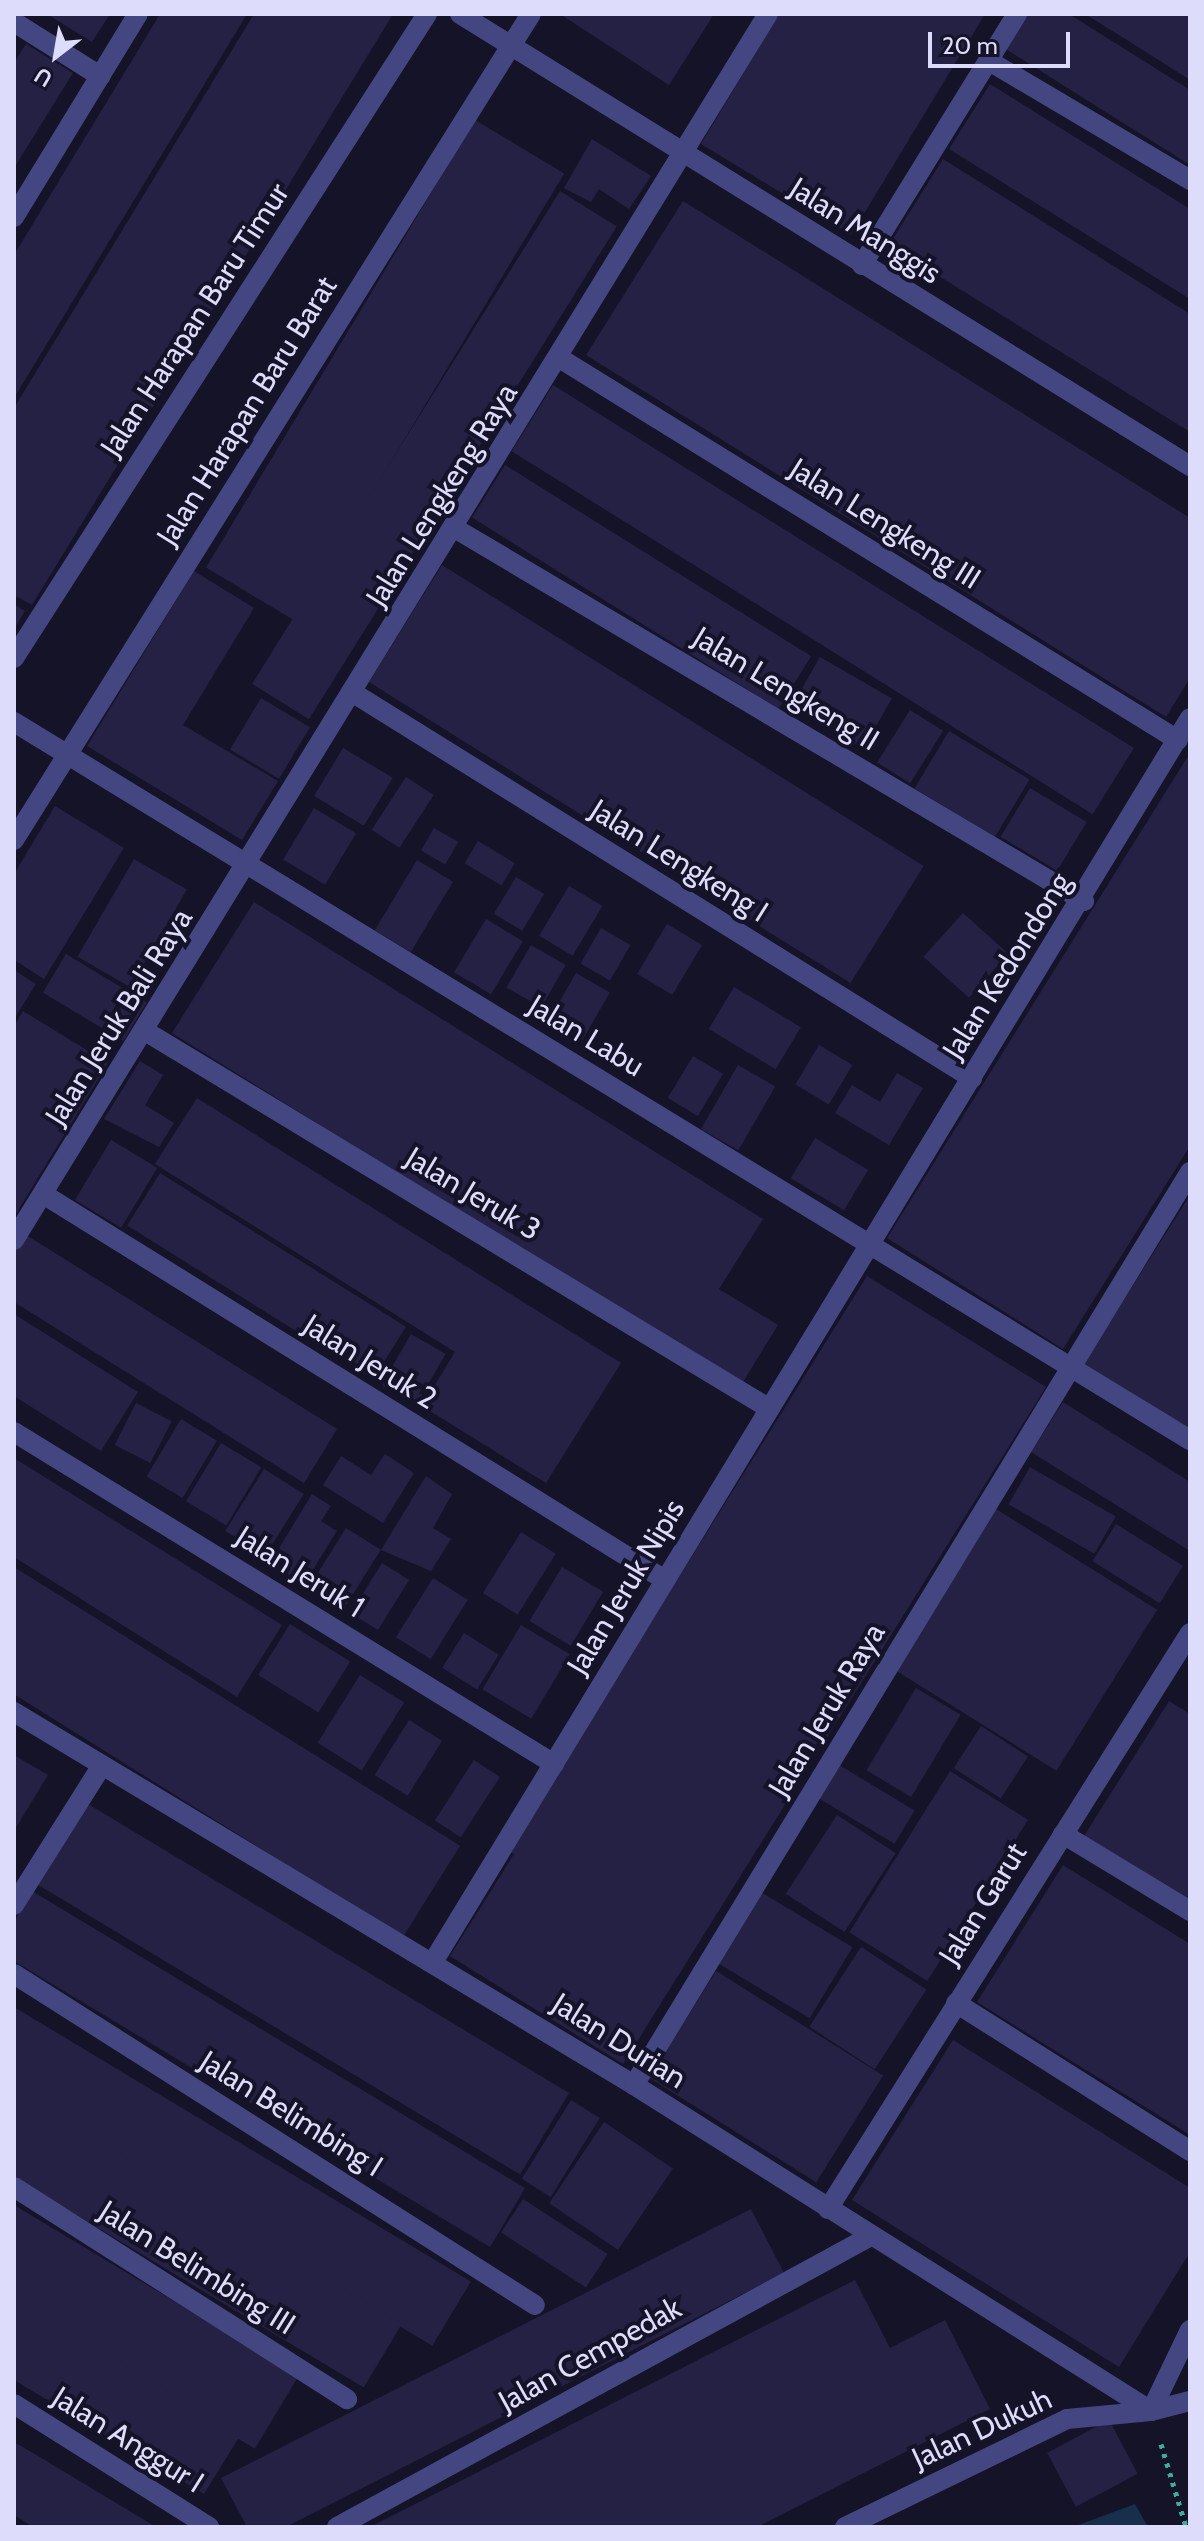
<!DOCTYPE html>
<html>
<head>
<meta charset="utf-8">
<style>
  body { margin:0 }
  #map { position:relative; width:1204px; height:2541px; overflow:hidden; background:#151327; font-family:Cabin,sans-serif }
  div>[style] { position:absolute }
  .water>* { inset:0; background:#172f4b }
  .building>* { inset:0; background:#252145; transform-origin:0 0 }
  .path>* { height:5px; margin-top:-2.5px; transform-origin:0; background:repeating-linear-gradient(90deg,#3ead9d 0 4px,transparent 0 10px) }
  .minor>* { height:20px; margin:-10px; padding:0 10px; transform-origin:10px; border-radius:10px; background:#434680 }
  span { translate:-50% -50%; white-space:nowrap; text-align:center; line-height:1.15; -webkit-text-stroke:8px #151327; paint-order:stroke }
  .street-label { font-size:30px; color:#dddcfb }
  .frame { position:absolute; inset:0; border:16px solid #dddcfb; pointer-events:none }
  .north { position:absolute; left:16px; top:16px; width:80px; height:80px; -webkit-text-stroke:6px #151327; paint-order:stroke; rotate:211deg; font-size:22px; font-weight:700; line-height:32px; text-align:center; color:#dddcfb }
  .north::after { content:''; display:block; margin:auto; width:28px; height:36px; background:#dddcfb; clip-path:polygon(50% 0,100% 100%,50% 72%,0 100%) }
  .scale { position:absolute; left:928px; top:32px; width:142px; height:36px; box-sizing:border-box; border:4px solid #dddcfb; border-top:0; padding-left:10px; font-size:24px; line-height:28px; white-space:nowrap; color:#dddcfb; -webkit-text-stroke:6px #151327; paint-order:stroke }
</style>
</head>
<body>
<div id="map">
  <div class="water">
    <div style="clip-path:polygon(1135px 2504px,1148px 2527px,1073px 2527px)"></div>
  </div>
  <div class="building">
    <div style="clip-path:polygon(47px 14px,110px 14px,92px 42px)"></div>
    <div style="clip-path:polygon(160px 14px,247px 14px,14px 398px,14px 255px)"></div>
    <div style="clip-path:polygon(254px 14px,393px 14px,32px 605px,14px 595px,14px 408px)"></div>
    <div style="clip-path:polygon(560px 14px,714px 14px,669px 85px)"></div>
    <div style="clip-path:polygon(779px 14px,985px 14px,851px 235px,701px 144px)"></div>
    <div style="clip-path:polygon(1025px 14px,1069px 14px,1190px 90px,1190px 165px,1004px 48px)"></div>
    <div style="clip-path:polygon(1085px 14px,1190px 14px,1190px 80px,1127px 40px)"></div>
    <div style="clip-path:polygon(26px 44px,73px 73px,14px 168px,14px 63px)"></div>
    <div style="clip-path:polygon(990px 84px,1190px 209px,1190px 299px,949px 149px)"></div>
    <div style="left:475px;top:120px;width:104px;height:522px;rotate:31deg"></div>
    <div style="clip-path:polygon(592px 139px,651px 176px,629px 209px,599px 189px,591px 202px,564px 188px)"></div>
    <div style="clip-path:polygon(943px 159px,1190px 314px,1190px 432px,889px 245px)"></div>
    <div style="left:560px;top:191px;width:67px;height:581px;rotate:32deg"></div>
    <div style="clip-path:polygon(683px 201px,1190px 518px,1190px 678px,1166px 717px,586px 355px)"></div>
    <div style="left:553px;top:385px;width:685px;height:78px;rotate:32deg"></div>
    <div style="left:505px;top:465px;width:361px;height:62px;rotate:32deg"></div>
    <div style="left:442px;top:565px;width:568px;height:138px;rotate:32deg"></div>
    <div style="clip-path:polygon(194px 571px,254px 608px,183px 725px,278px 781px,242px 840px,87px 746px)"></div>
    <div style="clip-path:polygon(14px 604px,25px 611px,14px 629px)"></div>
    <div style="left:820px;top:657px;width:83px;height:58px;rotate:30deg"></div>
    <div style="left:261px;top:698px;width:57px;height:60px;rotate:31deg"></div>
    <div style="left:910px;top:710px;width:39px;height:62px;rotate:32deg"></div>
    <div style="left:949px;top:731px;width:94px;height:67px;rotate:31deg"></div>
    <div style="left:343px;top:748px;width:58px;height:56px;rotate:31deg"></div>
    <div style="clip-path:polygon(1190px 753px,1190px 1146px,1063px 1349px,887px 1238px)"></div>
    <div style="left:406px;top:777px;width:33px;height:63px;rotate:33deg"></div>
    <div style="left:1030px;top:788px;width:66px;height:57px;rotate:31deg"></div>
    <div style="clip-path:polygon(55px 806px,124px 848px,44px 979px,14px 960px,14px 874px)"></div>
    <div style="left:314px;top:808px;width:49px;height:60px;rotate:31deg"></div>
    <div style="left:434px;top:828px;width:28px;height:26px;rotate:30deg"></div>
    <div style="left:478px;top:841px;width:43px;height:26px;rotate:31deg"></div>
    <div style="left:134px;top:859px;width:61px;height:113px;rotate:30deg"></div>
    <div style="left:417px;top:860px;width:42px;height:82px;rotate:31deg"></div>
    <div style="left:516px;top:877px;width:33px;height:43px;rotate:31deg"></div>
    <div style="left:569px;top:886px;width:39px;height:58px;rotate:31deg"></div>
    <div style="clip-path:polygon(254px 902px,763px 1219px,719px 1289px,778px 1325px,740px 1387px,172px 1033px)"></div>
    <div style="left:963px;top:913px;width:61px;height:59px;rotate:42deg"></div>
    <div style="left:486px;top:919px;width:43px;height:62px;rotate:31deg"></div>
    <div style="left:667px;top:924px;width:41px;height:58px;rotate:31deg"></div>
    <div style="left:601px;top:928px;width:34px;height:41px;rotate:30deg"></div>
    <div style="left:531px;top:945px;width:40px;height:49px;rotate:30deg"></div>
    <div style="left:66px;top:954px;width:94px;height:45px;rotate:31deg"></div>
    <div style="clip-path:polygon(14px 970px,36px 984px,14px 1019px)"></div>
    <div style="left:576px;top:973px;width:39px;height:55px;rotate:30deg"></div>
    <div style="left:734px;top:987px;width:78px;height:49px;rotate:31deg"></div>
    <div style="clip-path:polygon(23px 1011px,108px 1063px,14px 1217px,14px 1026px)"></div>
    <div style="left:819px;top:1045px;width:39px;height:46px;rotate:31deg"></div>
    <div style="left:693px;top:1056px;width:35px;height:49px;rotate:31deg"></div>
    <div style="clip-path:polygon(140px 1061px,163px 1075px,145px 1105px,174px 1123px,159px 1147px,104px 1119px)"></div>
    <div style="left:738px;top:1065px;width:43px;height:74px;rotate:30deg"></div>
    <div style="clip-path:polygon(897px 1073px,923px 1088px,889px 1145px,835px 1113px,852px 1085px,880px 1102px)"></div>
    <div style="clip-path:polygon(197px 1098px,621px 1363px,546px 1483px,422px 1406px,455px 1352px,155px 1164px)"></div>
    <div style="left:815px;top:1138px;width:62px;height:47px;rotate:31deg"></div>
    <div style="left:111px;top:1140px;width:54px;height:70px;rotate:31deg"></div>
    <div style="left:160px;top:1173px;width:290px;height:62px;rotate:32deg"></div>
    <div style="clip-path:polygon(1190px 1195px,1190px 1435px,1081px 1368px)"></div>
    <div style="clip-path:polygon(23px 1233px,337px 1429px,304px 1483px,14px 1302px,14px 1247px)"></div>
    <div style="clip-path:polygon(867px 1276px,1046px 1387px,623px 2064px,450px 1956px,514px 1854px,508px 1851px)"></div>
    <div style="clip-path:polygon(14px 1314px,138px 1392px,101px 1451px,14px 1396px)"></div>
    <div style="left:411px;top:1334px;width:40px;height:59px;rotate:30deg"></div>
    <div style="clip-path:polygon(1063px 1402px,1190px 1482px,1190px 1551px,1031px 1452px)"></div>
    <div style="left:136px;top:1403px;width:40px;height:47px;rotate:27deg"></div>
    <div style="left:181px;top:1419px;width:42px;height:67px;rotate:31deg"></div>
    <div style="left:221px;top:1443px;width:47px;height:68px;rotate:31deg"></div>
    <div style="clip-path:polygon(385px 1454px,414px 1473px,383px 1523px,323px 1485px,341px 1456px,371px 1475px)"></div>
    <div style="clip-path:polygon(14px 1458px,282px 1625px,237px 1697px,14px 1557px)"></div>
    <div style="left:1030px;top:1467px;width:99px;height:43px;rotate:30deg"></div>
    <div style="left:264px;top:1469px;width:47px;height:73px;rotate:32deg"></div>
    <div style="clip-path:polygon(426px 1476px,452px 1494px,433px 1528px,451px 1539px,431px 1571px,381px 1550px)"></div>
    <div style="clip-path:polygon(312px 1494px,331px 1506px,321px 1521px,337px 1531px,304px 1584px,270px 1563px)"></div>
    <div style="left:996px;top:1509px;width:190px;height:190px;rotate:32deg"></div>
    <div style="left:1116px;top:1524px;width:79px;height:44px;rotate:32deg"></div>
    <div style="left:346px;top:1528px;width:41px;height:69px;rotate:32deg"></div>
    <div style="left:521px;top:1532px;width:41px;height:72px;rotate:32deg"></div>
    <div style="left:382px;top:1563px;width:32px;height:59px;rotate:32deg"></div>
    <div style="left:14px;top:1567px;width:526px;height:108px;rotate:32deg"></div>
    <div style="left:562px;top:1567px;width:48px;height:63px;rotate:31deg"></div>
    <div style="left:433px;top:1578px;width:41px;height:70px;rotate:32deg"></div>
    <div style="left:290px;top:1624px;width:71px;height:60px;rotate:32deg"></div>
    <div style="left:521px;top:1625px;width:57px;height:75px;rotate:31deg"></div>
    <div style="left:464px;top:1633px;width:41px;height:41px;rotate:32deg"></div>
    <div style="left:360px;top:1675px;width:52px;height:80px;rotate:32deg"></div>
    <div style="left:916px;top:1688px;width:52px;height:96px;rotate:31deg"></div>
    <div style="clip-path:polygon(1169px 1701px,1190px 1714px,1190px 1903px,1084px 1836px)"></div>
    <div style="left:409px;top:1720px;width:39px;height:65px;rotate:32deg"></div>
    <div style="left:981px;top:1726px;width:56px;height:50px;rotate:33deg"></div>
    <div style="clip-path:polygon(14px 1755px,48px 1775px,14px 1831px)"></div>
    <div style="left:474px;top:1760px;width:31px;height:72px;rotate:33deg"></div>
    <div style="left:834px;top:1762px;width:94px;height:39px;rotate:31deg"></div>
    <div style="left:950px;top:1771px;width:92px;height:190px;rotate:32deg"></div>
    <div style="left:83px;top:1801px;width:567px;height:95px;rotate:31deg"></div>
    <div style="left:837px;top:1815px;width:70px;height:94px;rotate:33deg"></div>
    <div style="clip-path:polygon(1063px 1865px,1190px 1944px,1190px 2135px,977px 2002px)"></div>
    <div style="clip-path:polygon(32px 1891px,525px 2188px,490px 2247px,14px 1961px,14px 1922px)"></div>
    <div style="left:759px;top:1891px;width:109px;height:83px;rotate:31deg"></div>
    <div style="left:861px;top:1947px;width:78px;height:95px;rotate:33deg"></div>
    <div style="left:716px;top:1971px;width:197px;height:126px;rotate:32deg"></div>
    <div style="left:14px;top:2007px;width:533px;height:75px;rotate:31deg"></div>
    <div style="clip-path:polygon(953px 2040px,1190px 2188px,1190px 2252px,1119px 2367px,852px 2200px)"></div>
    <div style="left:14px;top:2090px;width:453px;height:75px;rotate:31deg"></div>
    <div style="left:571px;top:2100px;width:34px;height:93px;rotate:32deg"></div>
    <div style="left:604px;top:2122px;width:83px;height:98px;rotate:34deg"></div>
    <div style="left:523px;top:2199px;width:101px;height:40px;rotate:33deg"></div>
    <div style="left:14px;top:2205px;width:332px;height:85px;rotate:31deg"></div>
    <div style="clip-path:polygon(751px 2209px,784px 2273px,286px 2527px,247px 2527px,221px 2478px)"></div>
    <div style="clip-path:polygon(855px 2280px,890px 2348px,945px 2320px,990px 2409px,757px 2527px,370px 2527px)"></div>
    <div style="clip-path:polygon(14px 2298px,241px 2434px,204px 2494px,14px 2380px)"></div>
    <div style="left:1109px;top:2420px;width:61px;height:70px;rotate:62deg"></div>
    <div style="clip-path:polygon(14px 2442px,38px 2456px,156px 2527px,33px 2527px,14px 2515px)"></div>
  </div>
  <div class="path">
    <div style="left:1161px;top:2444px;width:87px;rotate:73.2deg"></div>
  </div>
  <div class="minor">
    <div style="left:460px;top:14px;width:859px;rotate:31.76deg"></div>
    <div style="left:14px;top:22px;width:102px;rotate:32.1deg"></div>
    <div style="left:989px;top:61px;width:234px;rotate:30.6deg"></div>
    <div style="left:14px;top:217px;width:238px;rotate:-58.6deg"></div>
    <div style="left:862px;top:265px;width:295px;rotate:-58.3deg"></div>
    <div style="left:561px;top:359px;width:725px;rotate:31.7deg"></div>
    <div style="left:456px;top:529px;width:730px;rotate:30.64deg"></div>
    <div style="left:14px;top:658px;width:765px;rotate:-57.33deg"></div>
    <div style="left:355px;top:694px;width:727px;rotate:31.9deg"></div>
    <div style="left:14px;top:722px;width:1378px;rotate:31.41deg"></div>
    <div style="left:14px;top:840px;width:974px;rotate:-57.96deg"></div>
    <div style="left:145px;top:1031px;width:730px;rotate:31.17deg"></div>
    <div style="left:43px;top:1194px;width:732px;rotate:31.82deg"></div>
    <div style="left:14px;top:1240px;width:1439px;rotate:-58.41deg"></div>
    <div style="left:14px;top:1432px;width:634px;rotate:31.58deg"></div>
    <div style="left:14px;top:1712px;width:724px;rotate:31.03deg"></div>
    <div style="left:634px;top:2085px;width:611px;rotate:32.23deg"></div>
    <div style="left:1151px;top:2411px;width:40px;rotate:-14.4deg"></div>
    <div style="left:1063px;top:1834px;width:149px;rotate:31.2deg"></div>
    <div style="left:14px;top:1905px;width:163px;rotate:-57.8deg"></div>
    <div style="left:433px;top:1962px;width:1456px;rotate:-58.68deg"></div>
    <div style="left:14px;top:1974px;width:617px;rotate:32.43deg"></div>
    <div style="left:956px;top:2003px;width:277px;rotate:32.3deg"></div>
    <div style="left:634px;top:2085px;width:1069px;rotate:-58.66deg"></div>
    <div style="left:14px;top:2187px;width:395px;rotate:32.5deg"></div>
    <div style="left:828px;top:2209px;width:680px;rotate:-57.85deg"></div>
    <div style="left:14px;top:2404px;width:231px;rotate:32.2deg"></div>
    <div style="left:337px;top:2527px;width:608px;rotate:-28.59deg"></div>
    <div style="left:845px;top:2527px;width:247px;rotate:-25.9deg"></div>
    <div style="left:1067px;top:2419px;width:84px;rotate:-5.4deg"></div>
    <div style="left:1151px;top:2411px;width:90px;rotate:-64.3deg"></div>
  </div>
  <div class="street-label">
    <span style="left:865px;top:231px;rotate:32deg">Jalan Manggis</span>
    <span style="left:195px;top:320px;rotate:-57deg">Jalan Harapan Baru Timur</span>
    <span style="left:247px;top:411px;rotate:-58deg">Jalan Harapan Baru Barat</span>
    <span style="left:442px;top:495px;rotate:-58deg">Jalan Lengkeng Raya</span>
    <span style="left:885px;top:524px;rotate:32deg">Jalan Lengkeng III</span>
    <span style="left:786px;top:689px;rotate:31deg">Jalan Lengkeng II</span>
    <span style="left:679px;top:861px;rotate:32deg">Jalan Lengkeng I</span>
    <span style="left:1007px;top:966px;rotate:-58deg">Jalan Kedondong</span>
    <span style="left:119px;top:1017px;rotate:-58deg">Jalan Jeruk Bali Raya</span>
    <span style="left:586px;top:1036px;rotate:31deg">Jalan Labu</span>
    <span style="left:473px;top:1194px;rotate:31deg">Jalan Jeruk 3</span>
    <span style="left:370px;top:1362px;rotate:32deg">Jalan Jeruk 2</span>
    <span style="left:300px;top:1572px;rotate:32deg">Jalan Jeruk 1</span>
    <span style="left:626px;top:1587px;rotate:-59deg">Jalan Jeruk Nipis</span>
    <span style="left:827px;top:1710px;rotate:-59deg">Jalan Jeruk Raya</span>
    <span style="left:983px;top:1904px;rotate:-58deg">Jalan Garut</span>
    <span style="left:619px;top:2041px;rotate:32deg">Jalan Durian</span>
    <span style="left:291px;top:2114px;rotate:32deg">Jalan Belimbing I</span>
    <span style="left:197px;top:2268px;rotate:32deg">Jalan Belimbing III</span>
    <span style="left:590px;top:2355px;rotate:-29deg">Jalan Cempedak</span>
    <span style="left:982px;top:2429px;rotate:-25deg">Jalan Dukuh</span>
    <span style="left:128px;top:2440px;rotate:32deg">Jalan Anggur I</span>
  </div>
  <div class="frame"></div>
  <div class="north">U</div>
  <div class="scale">20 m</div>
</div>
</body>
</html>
